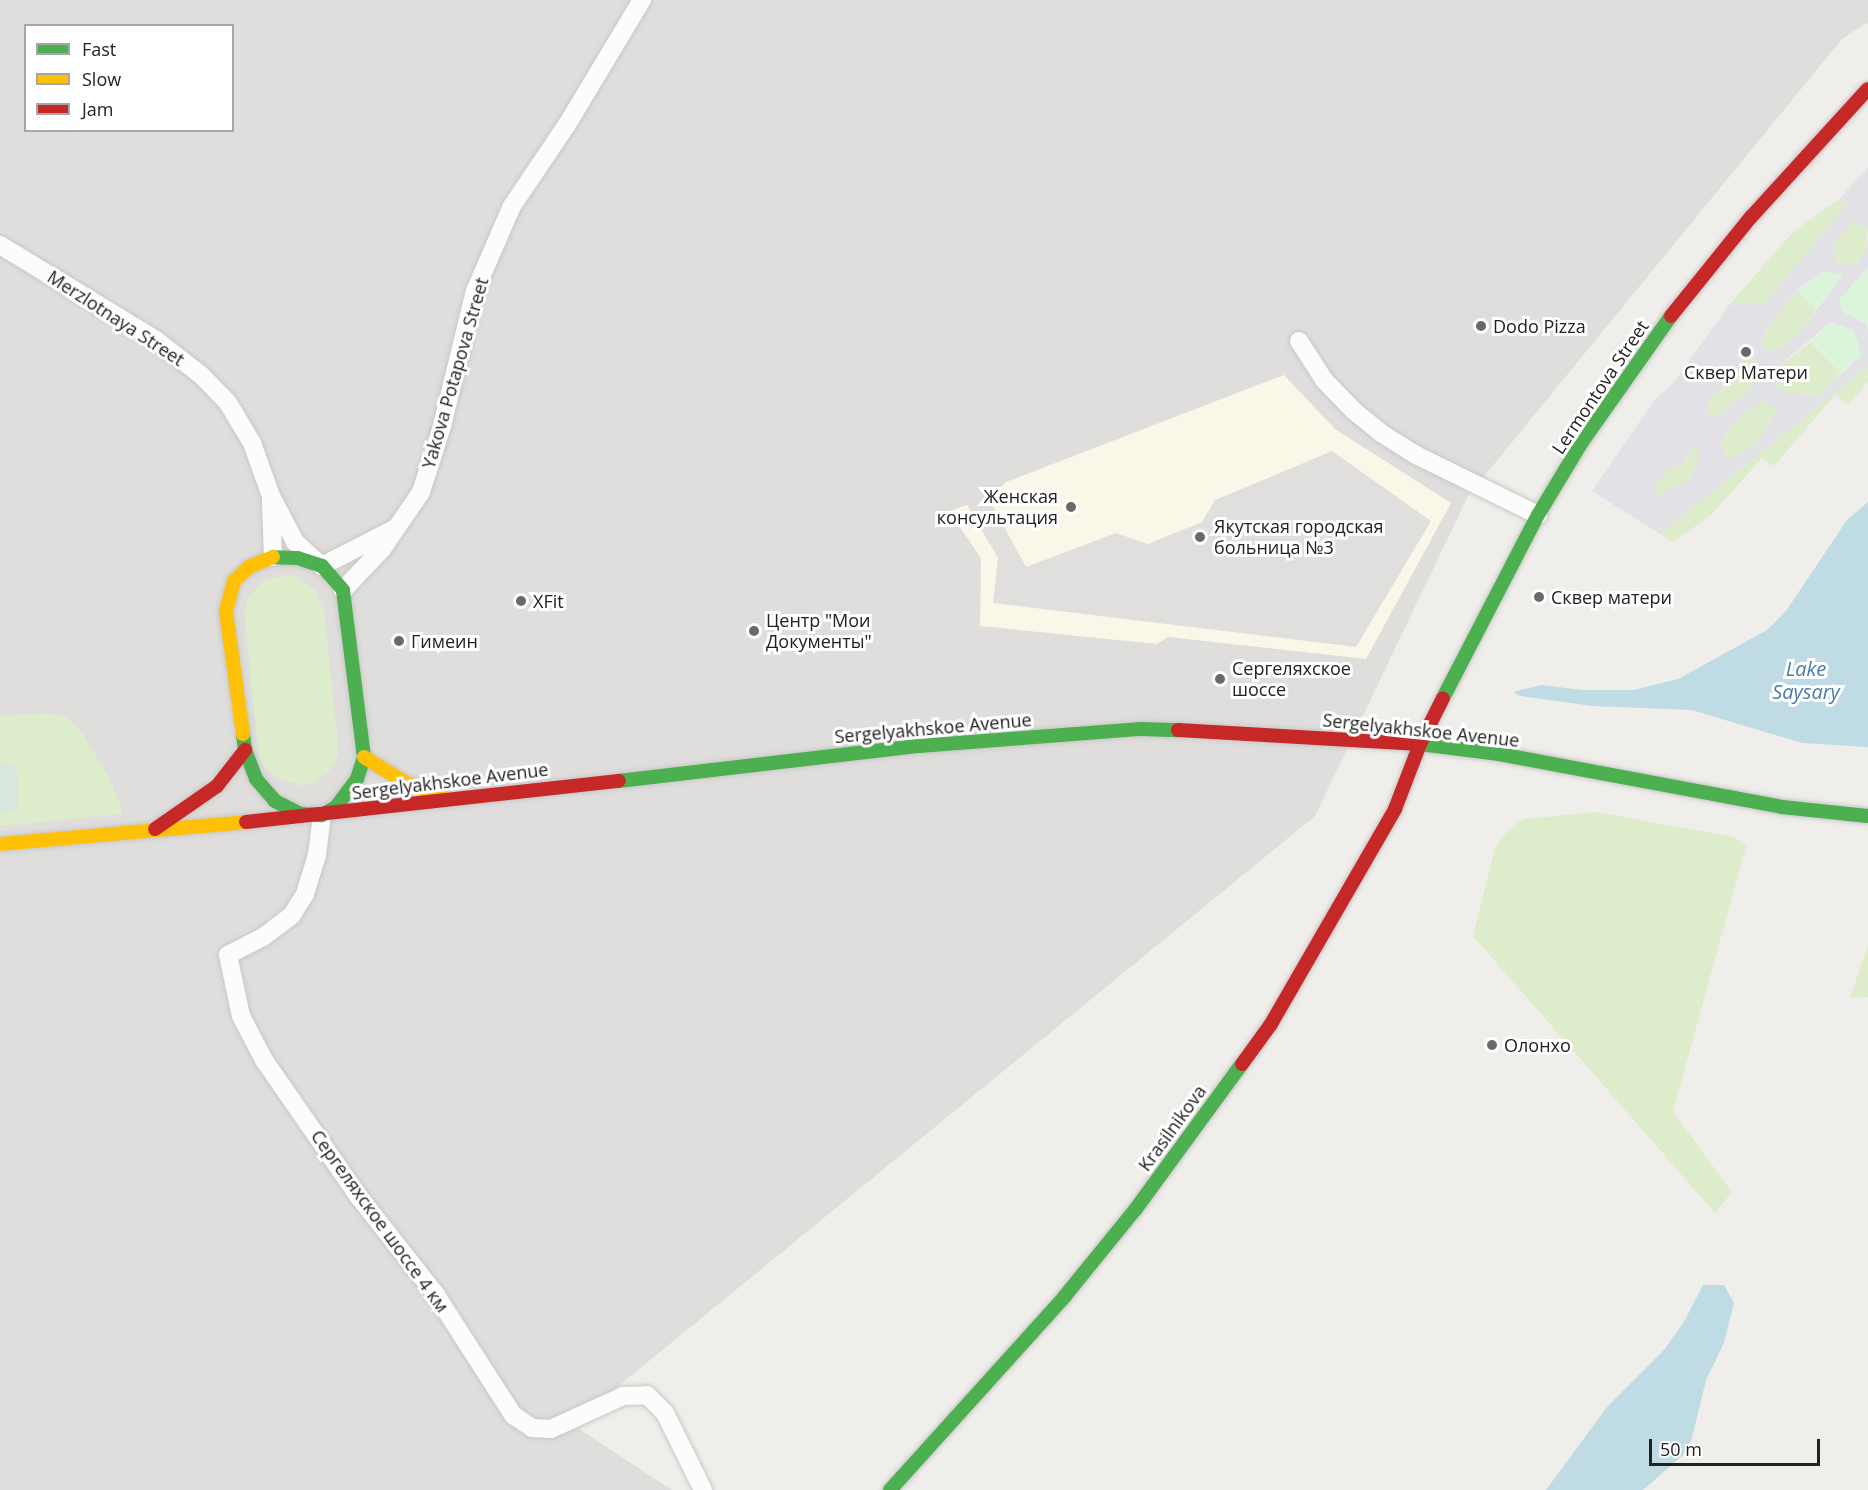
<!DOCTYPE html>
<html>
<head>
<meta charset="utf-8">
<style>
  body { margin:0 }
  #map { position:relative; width:1868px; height:1490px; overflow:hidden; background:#f0eeeb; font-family:"Open Sans",sans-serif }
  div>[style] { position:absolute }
  .residential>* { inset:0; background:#dfdedc }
  .education>* { inset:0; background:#f8f7e8 }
  .grass>* { inset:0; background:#ddeccb }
  .wetland>* { inset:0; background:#d9e6de }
  .park>* { inset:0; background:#daf5da }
  .parking>* { inset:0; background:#e0dfde }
  .plaza>* { inset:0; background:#e2e1e5 }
  .water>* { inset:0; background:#bfdbe3 }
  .roads { filter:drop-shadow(0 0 2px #c9c8c7) drop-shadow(0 0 2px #c9c8c7) }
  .street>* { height:18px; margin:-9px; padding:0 9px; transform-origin:9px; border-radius:9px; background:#fdfcfc }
  .fast>* { height:14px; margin:-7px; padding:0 7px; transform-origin:7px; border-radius:7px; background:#4caf50 }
  .slow>* { height:14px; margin:-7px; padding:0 7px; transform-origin:7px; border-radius:7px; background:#ffc107 }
  .jam>* { height:14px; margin:-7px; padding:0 7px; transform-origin:7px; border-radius:7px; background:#c62828 }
  .dots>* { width:16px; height:16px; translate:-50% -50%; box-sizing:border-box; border:3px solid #fff; border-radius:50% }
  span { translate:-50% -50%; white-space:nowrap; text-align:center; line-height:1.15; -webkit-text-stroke:6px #fff; paint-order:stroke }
  .street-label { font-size:18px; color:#222 }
  .poi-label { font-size:18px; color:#222 }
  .left { translate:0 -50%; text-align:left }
  .right { translate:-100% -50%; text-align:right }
  .water-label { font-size:20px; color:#4a7aab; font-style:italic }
  .legend { position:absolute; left:24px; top:24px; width:210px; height:108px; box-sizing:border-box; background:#fff; border:2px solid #a7a7a7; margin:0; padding:8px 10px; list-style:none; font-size:18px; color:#222 }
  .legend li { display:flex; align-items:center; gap:12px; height:30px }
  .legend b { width:30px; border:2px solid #a7a7a7 }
  .scale { position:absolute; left:1649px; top:1439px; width:171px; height:27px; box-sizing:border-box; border:3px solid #222; border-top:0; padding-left:8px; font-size:18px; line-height:21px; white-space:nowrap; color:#222; -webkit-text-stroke:4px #fff; paint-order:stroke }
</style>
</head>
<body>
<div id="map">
  <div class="residential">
    <div style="clip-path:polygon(evenodd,0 0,1868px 0,1868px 22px,1842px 39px,1468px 496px,1315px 816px,572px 1424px,672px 1490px,0 1490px,0 0,26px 26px,232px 26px,232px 130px,26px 130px,26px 26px)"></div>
  </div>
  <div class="education">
    <div style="clip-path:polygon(1284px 375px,1335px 429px,1451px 503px,1366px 659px,1168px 637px,1157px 644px,980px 626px,981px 558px,949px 511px,993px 496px,1006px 482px)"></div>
  </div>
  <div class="grass">
    <div style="clip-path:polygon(1839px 199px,1846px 206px,1765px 303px,1729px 305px,1792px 233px)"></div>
    <div style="clip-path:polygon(1853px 221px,1868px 229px,1866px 251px,1856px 264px,1836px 262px,1834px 245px)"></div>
    <div style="clip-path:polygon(1797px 290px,1816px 309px,1802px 330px,1780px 349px,1765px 350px,1761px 339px)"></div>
    <div style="clip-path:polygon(1810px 342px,1841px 373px,1817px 397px,1785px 392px,1776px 385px,1780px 366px)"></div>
    <div style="clip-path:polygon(1745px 357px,1758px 361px,1757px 380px,1740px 399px,1715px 417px,1706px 410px,1710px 397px,1734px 381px)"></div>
    <div style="clip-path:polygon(1868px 366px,1868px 382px,1848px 405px,1835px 395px,1774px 466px,1762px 458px,1711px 515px,1673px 542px,1660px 534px)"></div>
    <div style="clip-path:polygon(1764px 399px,1777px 411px,1754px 446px,1727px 461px,1722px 440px,1735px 421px)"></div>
    <div style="clip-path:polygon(1692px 449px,1702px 451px,1691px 479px,1656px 498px,1656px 482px,1669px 469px,1682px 464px)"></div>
    <div style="clip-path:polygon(288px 575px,297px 577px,314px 589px,324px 611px,339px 753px,329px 772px,317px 781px,303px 786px,278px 778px,265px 768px,259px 758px,244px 610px,249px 596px,264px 580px)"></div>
    <div style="clip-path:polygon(48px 713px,66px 716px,84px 736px,108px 776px,124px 814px,0 826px,0 716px)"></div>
    <div style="clip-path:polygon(1596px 812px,1734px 837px,1746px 846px,1673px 1112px,1732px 1192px,1715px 1213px,1473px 936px,1495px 848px,1506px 833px,1523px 819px)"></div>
    <div style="clip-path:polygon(1868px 945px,1868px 997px,1850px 998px)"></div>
  </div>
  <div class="wetland">
    <div style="clip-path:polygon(9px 763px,18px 771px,18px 809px,3px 813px,0 812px,0 766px)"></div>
  </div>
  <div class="park">
    <div style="clip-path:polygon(1868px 267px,1868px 331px,1865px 322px,1843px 312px,1839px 300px)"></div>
    <div style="clip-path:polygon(1824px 271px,1844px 273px,1816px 309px,1797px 290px)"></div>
    <div style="clip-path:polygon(1831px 322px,1854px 330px,1861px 355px,1841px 373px,1810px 342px)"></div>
  </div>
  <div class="parking">
    <div style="clip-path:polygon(1332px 451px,1431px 521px,1356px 647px,993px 603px,998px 558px,967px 505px,988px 497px,1026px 567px,1116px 533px,1148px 544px,1202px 522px,1215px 500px)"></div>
  </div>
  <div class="plaza">
    <div style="clip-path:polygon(evenodd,1868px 167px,1868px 229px,1853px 222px,1834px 245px,1836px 262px,1856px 264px,1866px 251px,1868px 239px,1868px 267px,1839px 300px,1843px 312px,1865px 323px,1868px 331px,1868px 366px,1660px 534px,1592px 491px,1656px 398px,1671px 386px,1729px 305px,1765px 303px,1846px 206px,1839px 199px,1868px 167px,1824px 271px,1843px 274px,1802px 330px,1780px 349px,1765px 350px,1761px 338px,1797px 290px,1824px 271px,1868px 167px,1831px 322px,1854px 330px,1861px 355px,1817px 397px,1785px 392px,1776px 386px,1780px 365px,1831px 322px,1868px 167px,1745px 357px,1758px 361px,1757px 380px,1740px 399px,1715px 417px,1706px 410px,1710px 397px,1734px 381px,1745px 357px,1868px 167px,1764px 400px,1777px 411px,1754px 446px,1727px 461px,1722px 440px,1735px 421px,1764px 400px,1868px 167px,1692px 449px,1701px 451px,1691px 479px,1656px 497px,1656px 482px,1670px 469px,1682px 464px,1692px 449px)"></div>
  </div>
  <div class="water">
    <div style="clip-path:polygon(1868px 502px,1868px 747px,1802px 743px,1692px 710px,1593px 706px,1520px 696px,1513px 692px,1541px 685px,1582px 690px,1634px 690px,1678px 679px,1767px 630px,1786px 611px,1847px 520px)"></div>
    <div style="clip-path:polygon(1703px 1285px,1724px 1285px,1734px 1303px,1724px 1343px,1706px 1380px,1692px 1438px,1683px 1455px,1643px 1490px,1546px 1490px,1607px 1407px,1664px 1350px,1685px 1320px)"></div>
  </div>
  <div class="roads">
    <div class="street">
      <div style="left:0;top:245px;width:183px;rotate:31.3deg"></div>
      <div style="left:156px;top:340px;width:58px;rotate:38deg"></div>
      <div style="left:202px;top:376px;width:37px;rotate:46deg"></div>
      <div style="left:228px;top:403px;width:47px;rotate:59deg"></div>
      <div style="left:252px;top:443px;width:56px;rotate:70.3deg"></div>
      <div style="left:271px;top:496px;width:52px;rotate:62.4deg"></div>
      <div style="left:295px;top:542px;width:36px;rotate:42deg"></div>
      <div style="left:322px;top:566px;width:81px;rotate:-27.2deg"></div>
      <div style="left:1299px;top:341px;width:46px;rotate:57.3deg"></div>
      <div style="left:1324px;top:380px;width:43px;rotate:45.9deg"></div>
      <div style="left:1354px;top:411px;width:35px;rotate:39deg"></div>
      <div style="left:1381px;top:433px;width:41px;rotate:32.2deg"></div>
      <div style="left:1416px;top:455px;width:136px;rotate:26.2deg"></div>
      <div style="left:271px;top:501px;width:56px;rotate:88deg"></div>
      <div style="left:343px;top:590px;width:57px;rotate:-46.4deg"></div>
      <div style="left:382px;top:549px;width:69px;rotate:-55.6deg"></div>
      <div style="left:421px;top:492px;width:69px;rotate:-72.3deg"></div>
      <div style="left:442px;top:426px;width:139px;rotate:-76.3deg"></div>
      <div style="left:475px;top:291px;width:93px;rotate:-66.5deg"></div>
      <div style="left:512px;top:206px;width:100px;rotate:-56deg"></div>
      <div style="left:568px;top:123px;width:144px;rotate:-59deg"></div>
      <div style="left:322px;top:815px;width:40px;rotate:97.1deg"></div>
      <div style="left:317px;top:855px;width:41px;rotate:107.1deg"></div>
      <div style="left:305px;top:894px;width:26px;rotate:122deg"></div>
      <div style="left:291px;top:916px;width:35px;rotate:143deg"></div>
      <div style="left:263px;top:937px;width:39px;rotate:153deg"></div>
      <div style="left:228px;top:955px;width:62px;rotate:78deg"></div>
      <div style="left:241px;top:1016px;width:50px;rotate:62.4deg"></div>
      <div style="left:264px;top:1060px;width:167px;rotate:55.3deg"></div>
      <div style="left:359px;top:1197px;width:125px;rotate:51.8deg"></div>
      <div style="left:436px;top:1295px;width:143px;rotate:57.3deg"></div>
      <div style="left:513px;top:1415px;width:23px;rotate:34deg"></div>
      <div style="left:532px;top:1428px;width:19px;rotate:3deg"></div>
      <div style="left:551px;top:1429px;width:79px;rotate:-24.6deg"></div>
      <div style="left:623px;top:1396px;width:24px;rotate:-2deg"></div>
      <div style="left:647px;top:1395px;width:25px;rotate:45deg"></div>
      <div style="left:665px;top:1413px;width:86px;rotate:63.7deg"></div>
    </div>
    <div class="fast">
      <div style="left:1443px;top:698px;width:206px;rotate:-62.6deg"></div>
      <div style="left:1538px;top:515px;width:85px;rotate:-58.9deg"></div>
      <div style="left:1582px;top:442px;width:154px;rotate:-54.8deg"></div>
      <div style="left:243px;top:734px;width:16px;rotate:83deg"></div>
      <div style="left:245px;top:750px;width:31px;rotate:69deg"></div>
      <div style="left:256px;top:779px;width:29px;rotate:49deg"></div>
      <div style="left:275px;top:801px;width:28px;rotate:27deg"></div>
      <div style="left:300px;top:814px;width:22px;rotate:3deg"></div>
      <div style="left:322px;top:815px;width:16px;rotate:-30deg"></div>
      <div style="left:336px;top:807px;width:35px;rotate:-53deg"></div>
      <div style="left:357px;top:779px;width:23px;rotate:-72deg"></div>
      <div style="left:364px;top:757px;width:168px;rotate:-97.2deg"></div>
      <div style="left:343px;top:590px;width:32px;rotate:-131deg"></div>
      <div style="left:322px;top:566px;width:26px;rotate:-162deg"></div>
      <div style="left:297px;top:558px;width:24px;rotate:-178deg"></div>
      <div style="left:1420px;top:744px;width:80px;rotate:7.2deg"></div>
      <div style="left:1499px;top:754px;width:288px;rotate:10.6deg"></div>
      <div style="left:1782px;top:807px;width:86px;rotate:6deg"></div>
      <div style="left:619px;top:781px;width:302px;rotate:-6.7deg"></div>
      <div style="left:919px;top:746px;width:223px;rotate:-4.4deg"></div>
      <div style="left:1141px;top:729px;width:37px;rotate:2deg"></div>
      <div style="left:890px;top:1490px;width:261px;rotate:-47.9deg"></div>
      <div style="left:1065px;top:1296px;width:111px;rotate:-50.9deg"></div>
      <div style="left:1135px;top:1210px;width:181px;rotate:-53.8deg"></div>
    </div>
    <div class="slow">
      <div style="left:243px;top:734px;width:124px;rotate:-97.9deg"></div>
      <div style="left:226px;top:611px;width:31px;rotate:-75deg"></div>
      <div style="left:234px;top:581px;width:21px;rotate:-43deg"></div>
      <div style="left:249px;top:567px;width:26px;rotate:-23deg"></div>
      <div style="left:364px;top:757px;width:49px;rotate:31.8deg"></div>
      <div style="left:406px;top:783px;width:40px;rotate:20.2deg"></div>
      <div style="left:0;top:844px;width:247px;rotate:-5.1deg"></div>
    </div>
    <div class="jam">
      <div style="left:1671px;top:316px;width:127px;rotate:-51.1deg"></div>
      <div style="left:1751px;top:217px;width:173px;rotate:-47.6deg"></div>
      <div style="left:1178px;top:730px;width:242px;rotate:3.3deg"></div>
      <div style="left:246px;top:822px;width:375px;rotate:-6.3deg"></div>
      <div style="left:155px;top:829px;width:75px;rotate:-34.7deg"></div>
      <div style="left:217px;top:786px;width:46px;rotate:-52.1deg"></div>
      <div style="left:1242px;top:1064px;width:49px;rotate:-54.1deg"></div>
      <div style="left:1271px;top:1024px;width:248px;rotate:-60deg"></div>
      <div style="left:1395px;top:809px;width:70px;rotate:-69deg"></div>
      <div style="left:1420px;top:744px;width:51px;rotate:-63.4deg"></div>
    </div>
  </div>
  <div class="dots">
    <div style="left:1481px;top:326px;background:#6a6968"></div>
    <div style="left:1746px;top:352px;background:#6a6968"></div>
    <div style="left:1071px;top:507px;background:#6a6968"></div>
    <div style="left:1200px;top:537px;background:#6a6968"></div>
    <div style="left:1539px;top:597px;background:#6a6968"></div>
    <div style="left:521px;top:601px;background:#6a6968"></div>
    <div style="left:754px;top:631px;background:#6a6968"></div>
    <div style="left:399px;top:641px;background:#6a6968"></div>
    <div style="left:1220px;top:679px;background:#6a6968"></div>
    <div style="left:1492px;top:1045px;background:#6a6968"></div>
  </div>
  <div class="street-label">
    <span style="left:116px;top:318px;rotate:33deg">Merzlotnaya Street</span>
    <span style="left:455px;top:373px;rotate:-74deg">Yakova Potapova Street</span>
    <span style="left:1600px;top:387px;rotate:-56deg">Lermontova Street</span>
    <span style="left:933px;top:728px;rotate:-5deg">Sergelyakhskoe Avenue</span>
    <span style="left:1421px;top:730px;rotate:6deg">Sergelyakhskoe Avenue</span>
    <span style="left:450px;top:781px;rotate:-7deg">Sergelyakhskoe Avenue</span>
    <span style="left:1172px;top:1128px;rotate:-54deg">Krasilnikova</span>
    <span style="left:380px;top:1221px;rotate:54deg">Сергеляхское шоссе 4 км</span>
  </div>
  <div class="poi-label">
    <span class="left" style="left:1493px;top:326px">Dodo Pizza</span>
    <span style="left:1746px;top:372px">Сквер Матери</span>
    <span class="right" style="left:1058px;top:507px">Женская<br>консультация</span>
    <span class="left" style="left:1214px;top:537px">Якутская городская<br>больница №3</span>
    <span class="left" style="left:1551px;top:597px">Сквер матери</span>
    <span class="left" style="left:533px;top:601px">XFit</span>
    <span class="left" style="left:766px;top:631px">Центр "Мои<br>Документы"</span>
    <span class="left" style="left:411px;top:641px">Гимеин</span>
    <span class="left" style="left:1232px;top:679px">Сергеляхское<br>шоссе</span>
    <span class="left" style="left:1504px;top:1045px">Олонхо</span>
  </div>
  <div class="water-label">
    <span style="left:1806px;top:680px">Lake<br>Saysary</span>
  </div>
  <ul class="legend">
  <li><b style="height:8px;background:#4caf50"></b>Fast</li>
  <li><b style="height:8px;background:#ffc107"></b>Slow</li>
  <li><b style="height:8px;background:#c62828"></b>Jam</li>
  </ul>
  <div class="scale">50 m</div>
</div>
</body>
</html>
